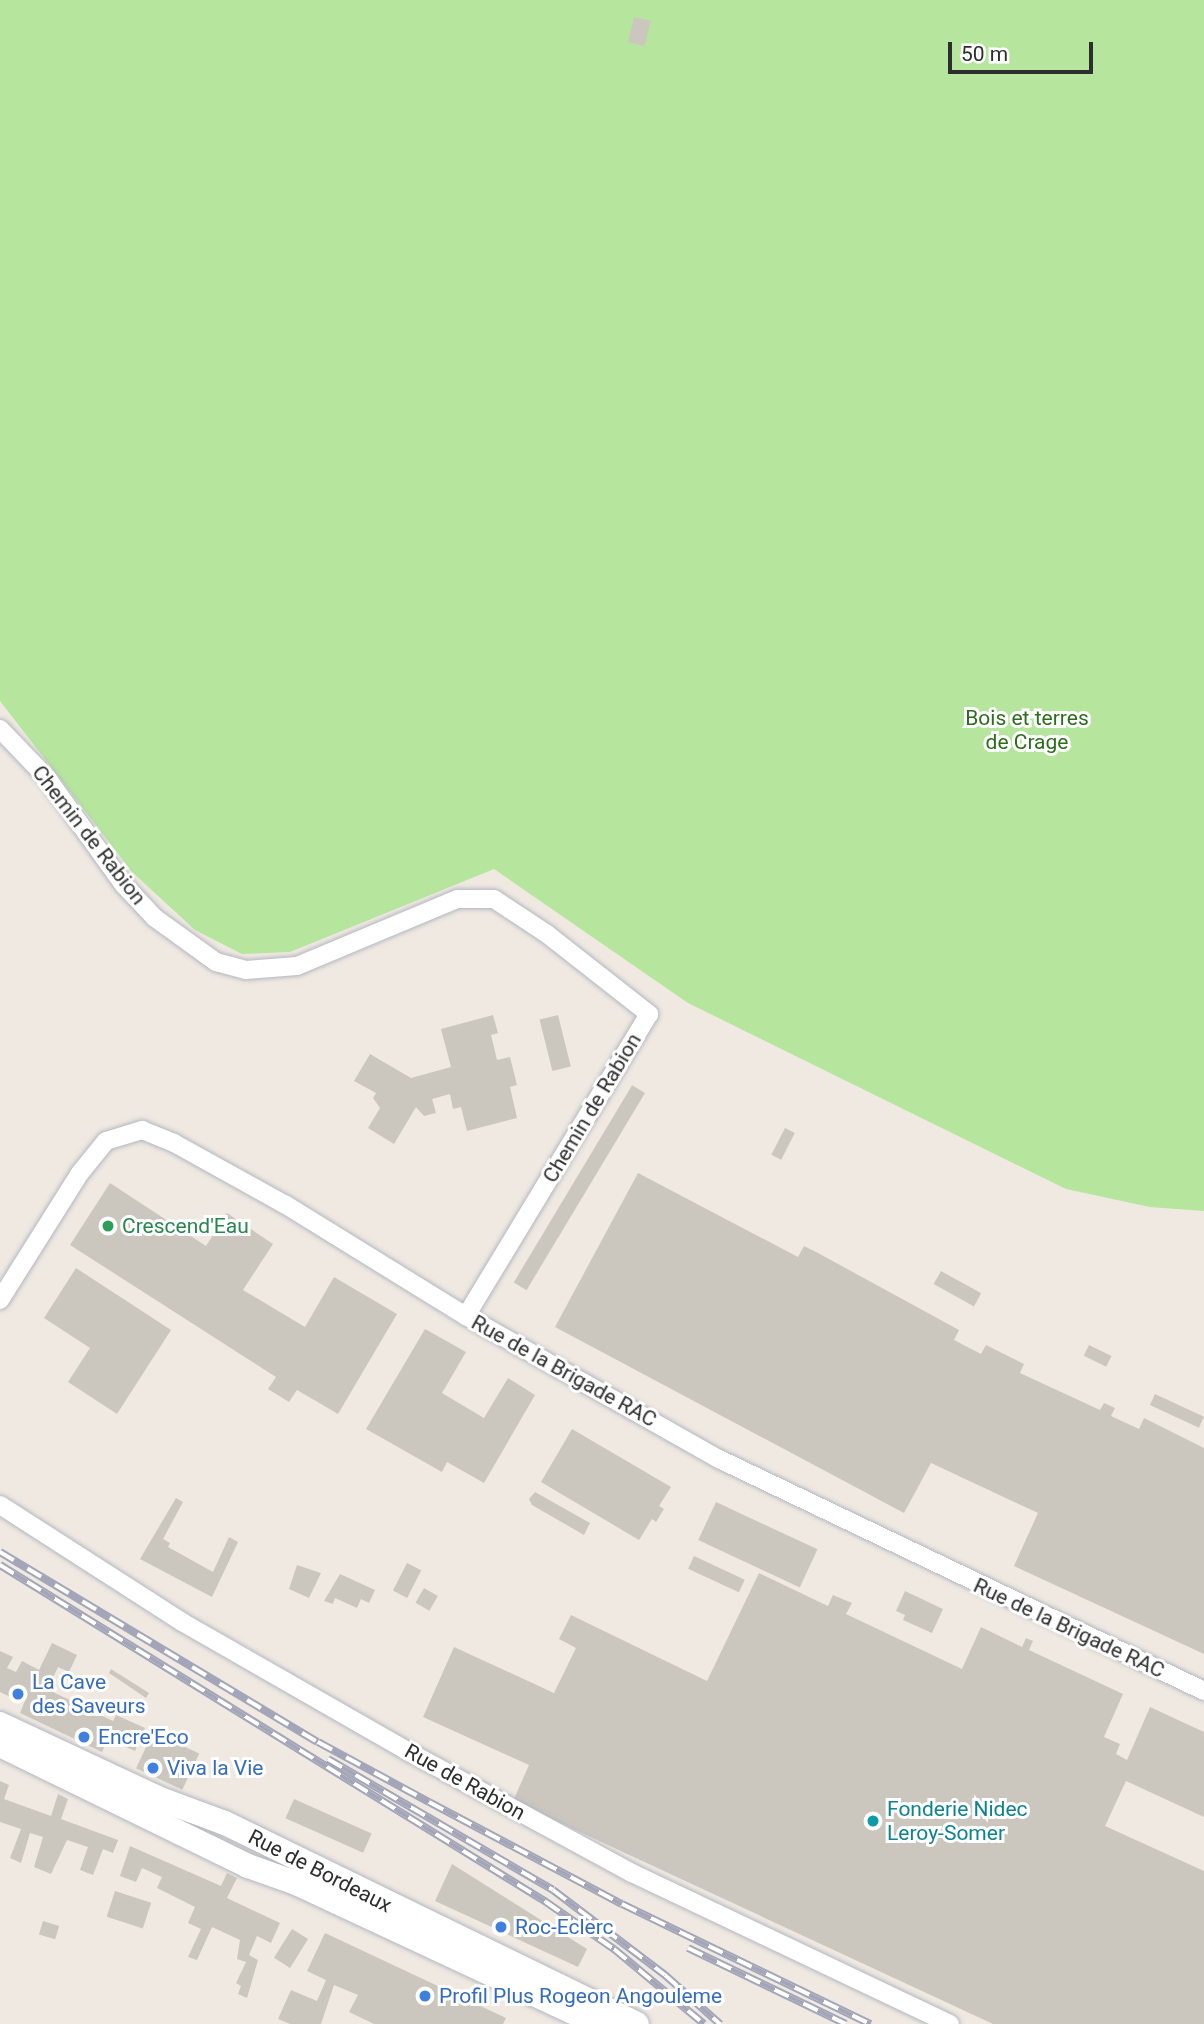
<!DOCTYPE html>
<html>
<head>
<meta charset="utf-8">
<style>
  body { margin:0 }
  #map { position:relative; width:1204px; height:2024px; overflow:hidden; background:#efe9e1; font-family:Roboto,sans-serif }
  div>[style] { position:absolute }
  .green>* { inset:0; background:#b6e59e }
  .building>* { inset:0; background:#cbc7bf; transform-origin:0 0 }
  .roads { filter:drop-shadow(0 0 2px #b4b7c1) drop-shadow(0 0 2px #b4b7c1) }
  .minor>* { height:18px; margin:-9px; padding:0 9px; transform-origin:9px; border-radius:9px; background:#fff }
  .secondary>* { height:24px; margin:-12px; padding:0 12px; transform-origin:12px; border-radius:12px; background:#fff }
  .rail>* { height:8px; margin-top:-4px; transform-origin:0; background:repeating-linear-gradient(90deg,#fff 0 16px,#a3a6b8 0 32px); box-sizing:border-box; border-block:2px solid #a3a6b8 }
  .dots>* { width:19px; height:19px; translate:-50% -50%; box-sizing:border-box; border:4px solid #fff; border-radius:50% }
  span { translate:-50% -50%; white-space:nowrap; text-align:center; line-height:1.15; -webkit-text-stroke:6px #fff; paint-order:stroke }
  .park-label { font-size:21px; color:#2c6e1b }
  .street-label { font-size:21px; color:#2e2e2e }
  .leisure-label { font-size:21px; color:#27864d }
  .left { translate:0 -50%; text-align:left }
  .shop-label { font-size:21px; color:#366cbe }
  .culture-label { font-size:21px; color:#0d838f }
  .scale { position:absolute; left:948px; top:42px; width:145px; height:32px; box-sizing:border-box; border:4px solid #2e2e2e; border-top:0; padding-left:9px; font-size:21px; line-height:24px; white-space:nowrap; color:#2e2e2e; -webkit-text-stroke:5px #fff; paint-order:stroke }
</style>
</head>
<body>
<div id="map">
  <div class="green">
    <div style="clip-path:polygon(0 0,1204px 0,1204px 1211px,1150px 1207px,1066px 1189px,688px 1003px,494px 869px,290px 952px,242px 954px,195px 930px,132px 872px,0 701px)"></div>
  </div>
  <div class="building">
    <div style="left:634px;top:17px;width:17px;height:26px;rotate:13deg"></div>
    <div style="clip-path:polygon(493px 1015px,498px 1033px,491px 1035px,497px 1060px,510px 1057px,517px 1085px,510px 1087px,517px 1118px,467px 1131px,461px 1107px,453px 1109px,450px 1094px,432px 1099px,436px 1113px,424px 1116px,416px 1107px,394px 1144px,368px 1128px,380px 1108px,373px 1098px,376px 1093px,354px 1081px,370px 1054px,411px 1078px,451px 1067px,441px 1029px)"></div>
    <div style="left:558px;top:1015px;width:53px;height:19px;rotate:76deg"></div>
    <div style="left:645px;top:1093px;width:230px;height:15px;rotate:121deg"></div>
    <div style="left:785px;top:1128px;width:11px;height:30px;rotate:27deg"></div>
    <div style="clip-path:polygon(638px 1173px,798px 1257px,804px 1246px,818px 1253px,959px 1330px,954px 1340px,981px 1354px,986px 1345px,1024px 1364px,1020px 1373px,1100px 1410px,1104px 1403px,1115px 1408px,1111px 1416px,1139px 1429px,1144px 1418px,1204px 1448px,1204px 1654px,1014px 1566px,1038px 1513px,931px 1463px,904px 1513px,555px 1327px)"></div>
    <div style="clip-path:polygon(110px 1183px,206px 1246px,227px 1213px,273px 1244px,243px 1290px,305px 1327px,334px 1277px,397px 1314px,338px 1414px,297px 1390px,289px 1402px,268px 1389px,276px 1377px,70px 1245px)"></div>
    <div style="clip-path:polygon(76px 1268px,171px 1330px,117px 1414px,68px 1382px,90px 1348px,44px 1318px)"></div>
    <div style="left:941px;top:1271px;width:46px;height:15px;rotate:29deg"></div>
    <div style="clip-path:polygon(425px 1329px,466px 1352px,442px 1393px,484px 1418px,508px 1378px,535px 1395px,484px 1483px,447px 1462px,442px 1472px,366px 1429px)"></div>
    <div style="left:1089px;top:1345px;width:25px;height:12px;rotate:26deg"></div>
    <div style="left:1155px;top:1394px;width:54px;height:12px;rotate:25deg"></div>
    <div style="clip-path:polygon(572px 1429px,671px 1487px,659px 1506px,664px 1509px,656px 1522px,652px 1519px,639px 1540px,541px 1482px)"></div>
    <div style="clip-path:polygon(535px 1492px,590px 1523px,584px 1535px,532px 1505px,529px 1499px)"></div>
    <div style="clip-path:polygon(176px 1498px,183px 1502px,163px 1539px,170px 1543px,168px 1547px,213px 1572px,229px 1537px,238px 1542px,212px 1597px,140px 1559px)"></div>
    <div style="left:716px;top:1502px;width:112px;height:42px;rotate:25deg"></div>
    <div style="left:694px;top:1556px;width:56px;height:14px;rotate:25deg"></div>
    <div style="left:407px;top:1563px;width:16px;height:31px;rotate:27deg"></div>
    <div style="clip-path:polygon(297px 1565px,321px 1573px,309px 1598px,289px 1589px)"></div>
    <div style="clip-path:polygon(759px 1573px,828px 1606px,833px 1595px,852px 1603px,846px 1614px,962px 1669px,981px 1627px,1022px 1647px,1026px 1638px,1033px 1641px,1029px 1650px,1123px 1694px,1104px 1737px,1120px 1744px,1116px 1754px,1127px 1760px,1150px 1707px,1204px 1732px,1204px 1817px,1126px 1781px,1105px 1826px,1204px 1871px,1204px 2024px,993px 2024px,513px 1801px,529px 1765px,423px 1717px,454px 1647px,554px 1693px,576px 1648px,559px 1639px,571px 1615px,707px 1681px)"></div>
    <div style="clip-path:polygon(340px 1574px,375px 1590px,369px 1603px,361px 1599px,357px 1608px,335px 1598px,333px 1604px,324px 1601px)"></div>
    <div style="left:424px;top:1588px;width:16px;height:17px;rotate:30deg"></div>
    <div style="clip-path:polygon(905px 1591px,943px 1609px,932px 1633px,903px 1620px,905px 1615px,896px 1611px)"></div>
    <div style="clip-path:polygon(52px 1643px,77px 1655px,69px 1672px,58px 1667px,46px 1693px,49px 1690px,113px 1721px,116px 1715px,145px 1728px,135px 1751px,108px 1739px,102px 1752px,20px 1713px,31px 1686px,23px 1703px,0 1692px,0 1651px,13px 1657px,7px 1668px,16px 1672px,22px 1661px,39px 1670px)"></div>
    <div style="clip-path:polygon(111px 1669px,149px 1693px,146px 1698px,109px 1673px)"></div>
    <div style="left:153px;top:1732px;width:51px;height:40px;rotate:25deg"></div>
    <div style="clip-path:polygon(0 1781px,9px 1785px,4px 1799px,51px 1816px,58px 1794px,68px 1799px,61px 1819px,118px 1840px,113px 1853px,103px 1849px,93px 1875px,80px 1870px,88px 1847px,67px 1840px,51px 1874px,34px 1867px,43px 1837px,30px 1833px,21px 1863px,10px 1858px,21px 1829px,0 1822px)"></div>
    <div style="left:294px;top:1799px;width:85px;height:21px;rotate:24deg"></div>
    <div style="clip-path:polygon(130px 1846px,221px 1886px,227px 1873px,237px 1878px,227px 1898px,280px 1923px,271px 1943px,257px 1936px,249px 1955px,258px 1960px,247px 1998px,238px 1994px,241px 1986px,236px 1983px,246px 1962px,237px 1959px,240px 1940px,212px 1927px,197px 1960px,188px 1957px,201px 1929px,188px 1923px,195px 1907px,157px 1888px,162px 1877px,142px 1868px,136px 1882px,120px 1876px)"></div>
    <div style="clip-path:polygon(452px 1864px,587px 1949px,578px 1967px,435px 1901px)"></div>
    <div style="left:115px;top:1891px;width:38px;height:27px;rotate:18deg"></div>
    <div style="left:43px;top:1921px;width:17px;height:14px;rotate:17deg"></div>
    <div style="left:292px;top:1929px;width:19px;height:34px;rotate:32deg"></div>
    <div style="clip-path:polygon(325px 1933px,506px 2018px,503px 2024px,374px 2024px,349px 2012px,358px 1995px,334px 1985px,321px 2024px,290px 2024px,278px 2019px,291px 1990px,317px 2001px,326px 1980px,307px 1971px)"></div>
  </div>
  <div class="roads">
    <div class="minor">
      <div style="left:0;top:729px;width:68px;rotate:46.2deg"></div>
      <div style="left:47px;top:778px;width:132px;rotate:54.3deg"></div>
      <div style="left:124px;top:885px;width:45px;rotate:46.8deg"></div>
      <div style="left:155px;top:918px;width:75px;rotate:35.8deg"></div>
      <div style="left:216px;top:962px;width:31px;rotate:15deg"></div>
      <div style="left:246px;top:970px;width:51px;rotate:-4.5deg"></div>
      <div style="left:297px;top:966px;width:173px;rotate:-22.7deg"></div>
      <div style="left:457px;top:899px;width:37px"></div>
      <div style="left:494px;top:899px;width:64px;rotate:33.4deg"></div>
      <div style="left:547px;top:934px;width:130px;rotate:38.1deg"></div>
      <div style="left:649px;top:1014px;width:353px;rotate:121.2deg"></div>
      <div style="left:0;top:1300px;width:150px;rotate:-57.8deg"></div>
      <div style="left:80px;top:1173px;width:41px;rotate:-50.9deg"></div>
      <div style="left:106px;top:1141px;width:38px;rotate:-17deg"></div>
      <div style="left:142px;top:1130px;width:35px;rotate:22deg"></div>
      <div style="left:174px;top:1143px;width:128px;rotate:29deg"></div>
      <div style="left:286px;top:1205px;width:211px;rotate:31.7deg"></div>
      <div style="left:466px;top:1316px;width:291px;rotate:29.5deg"></div>
      <div style="left:719px;top:1459px;width:538px;rotate:25.56deg"></div>
      <div style="left:0;top:1505px;width:216px;rotate:32.7deg"></div>
      <div style="left:182px;top:1622px;width:262px;rotate:29.8deg"></div>
      <div style="left:409px;top:1752px;width:254px;rotate:28.5deg"></div>
      <div style="left:632px;top:1873px;width:352px;rotate:25.4deg"></div>
    </div>
    <div class="secondary">
      <div style="left:0;top:1724px;width:177px;rotate:25.1deg"></div>
      <div style="left:160px;top:1799px;width:69px;rotate:20.3deg"></div>
      <div style="left:225px;top:1823px;width:458px;rotate:26deg"></div>
      <div style="left:0;top:1745px;width:276px;rotate:26deg"></div>
      <div style="left:248px;top:1866px;width:51px;rotate:19.5deg"></div>
      <div style="left:296px;top:1883px;width:333px;rotate:25deg"></div>
    </div>
  </div>
  <div class="rail">
    <div style="left:0;top:1552px;width:370px;rotate:30.9deg"></div>
    <div style="left:318px;top:1742px;width:126px;rotate:28.4deg"></div>
    <div style="left:429px;top:1802px;width:218px;rotate:27.9deg"></div>
    <div style="left:622px;top:1904px;width:276px;rotate:25.8deg"></div>
    <div style="left:0;top:1565px;width:642px;rotate:31.68deg"></div>
    <div style="left:546px;top:1902px;width:83px;rotate:34.7deg"></div>
    <div style="left:614px;top:1949px;width:117px;rotate:39.8deg"></div>
    <div style="left:328px;top:1759px;width:260px;rotate:30.2deg"></div>
    <div style="left:553px;top:1890px;width:141px;rotate:37.2deg"></div>
    <div style="left:665px;top:1975px;width:74px;rotate:41.7deg"></div>
    <div style="left:688px;top:1948px;width:175px;rotate:25.7deg"></div>
  </div>
  <div class="dots">
    <div style="left:108px;top:1226px;background:#2e9e5b"></div>
    <div style="left:18px;top:1694px;background:#3f7fe0"></div>
    <div style="left:84px;top:1737px;background:#3f7fe0"></div>
    <div style="left:153px;top:1768px;background:#3f7fe0"></div>
    <div style="left:873px;top:1821px;background:#0f9aa8"></div>
    <div style="left:501px;top:1927px;background:#3f7fe0"></div>
    <div style="left:425px;top:1996px;background:#3f7fe0"></div>
  </div>
  <div class="park-label">
    <span style="left:1027px;top:730px">Bois et terres<br>de Crage</span>
  </div>
  <div class="street-label">
    <span style="left:89px;top:835px;rotate:52deg">Chemin de Rabion</span>
    <span style="left:592px;top:1108px;rotate:-59deg">Chemin de Rabion</span>
    <span style="left:564px;top:1371px;rotate:29deg">Rue de la Brigade RAC</span>
    <span style="left:1069px;top:1628px;rotate:25deg">Rue de la Brigade RAC</span>
    <span style="left:465px;top:1782px;rotate:29deg">Rue de Rabion</span>
    <span style="left:320px;top:1871px;rotate:27deg">Rue de Bordeaux</span>
  </div>
  <div class="leisure-label">
    <span class="left" style="left:122px;top:1226px">Crescend'Eau</span>
  </div>
  <div class="shop-label">
    <span class="left" style="left:32px;top:1694px">La Cave<br>des Saveurs</span>
    <span class="left" style="left:98px;top:1737px">Encre'Eco</span>
    <span class="left" style="left:167px;top:1768px">Viva la Vie</span>
    <span class="left" style="left:515px;top:1927px">Roc-Eclerc</span>
    <span class="left" style="left:439px;top:1996px">Profil Plus Rogeon Angouleme</span>
  </div>
  <div class="culture-label">
    <span class="left" style="left:887px;top:1821px">Fonderie Nidec<br>Leroy-Somer</span>
  </div>
  <div class="scale">50 m</div>
</div>
</body>
</html>
